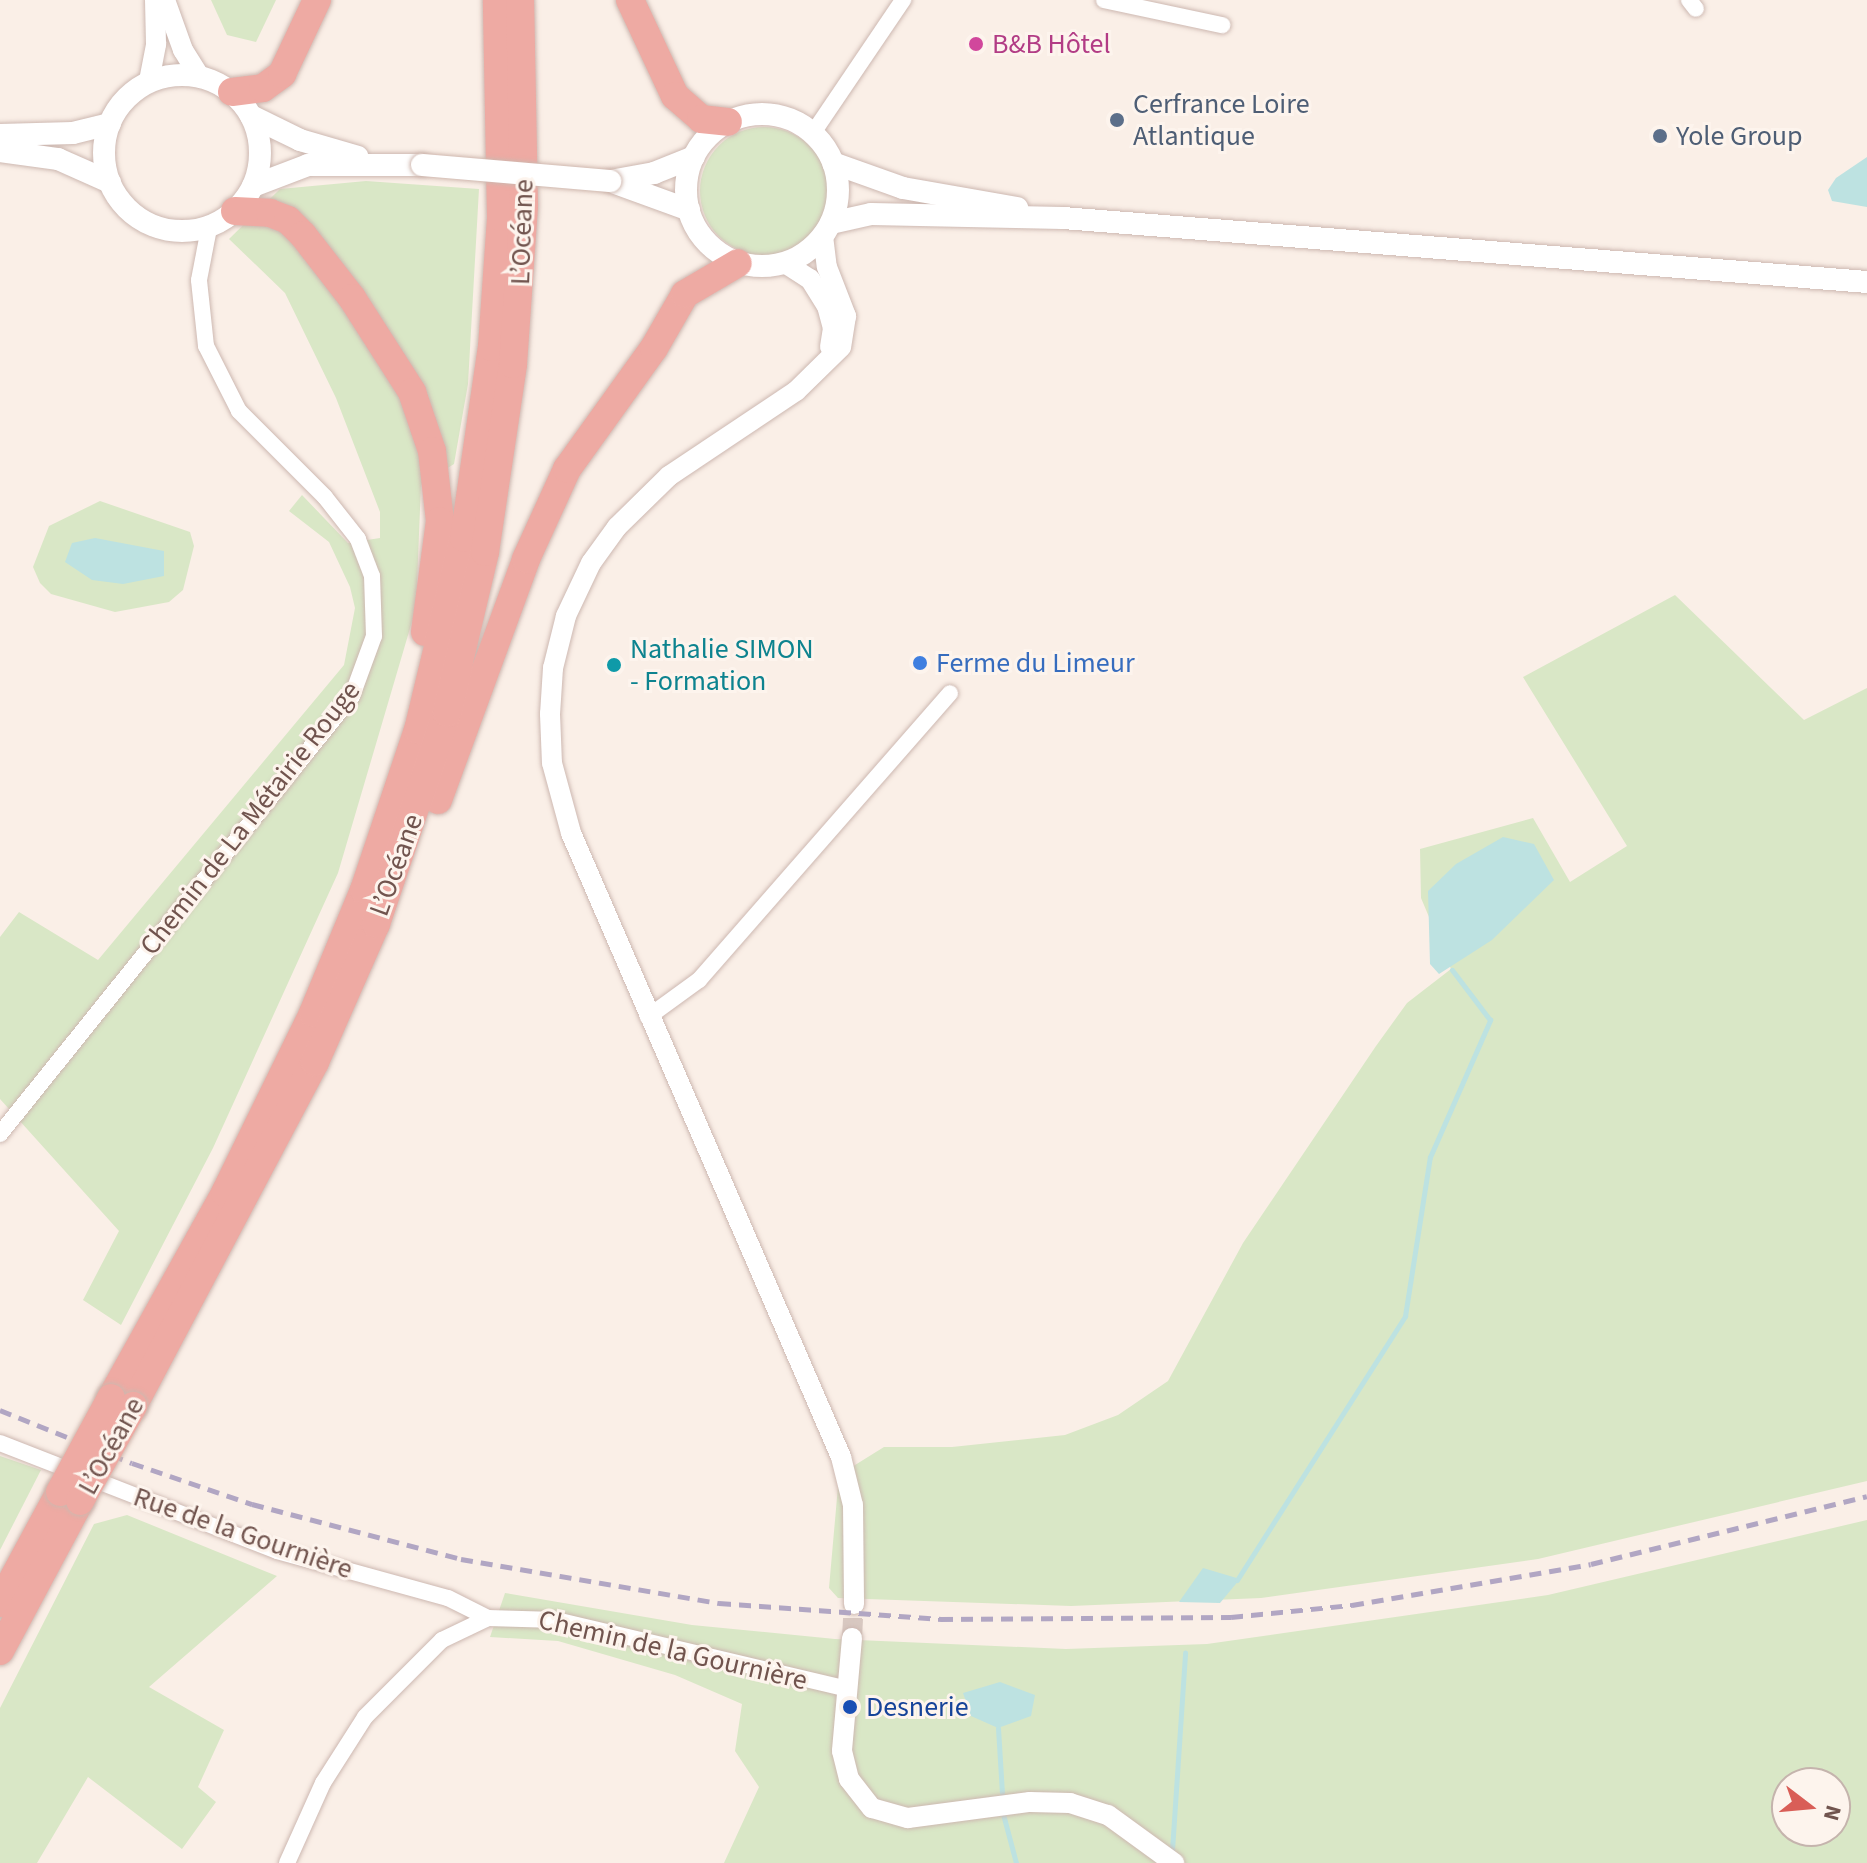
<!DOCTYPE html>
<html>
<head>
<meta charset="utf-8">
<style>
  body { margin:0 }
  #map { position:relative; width:1867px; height:1863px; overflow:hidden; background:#faefe7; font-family:"Source Sans 3",sans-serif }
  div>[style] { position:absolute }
  .green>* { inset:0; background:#d9e7c6 }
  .round { border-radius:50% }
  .water>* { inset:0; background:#bde2e1 }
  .stream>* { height:5px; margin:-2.5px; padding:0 2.5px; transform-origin:2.5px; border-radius:2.5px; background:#bde2e1 }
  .tertiary-tunnel>* { height:20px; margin-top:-10px; transform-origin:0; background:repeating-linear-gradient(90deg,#d8c8c1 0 20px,transparent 0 30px) }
  .roads { filter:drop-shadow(0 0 2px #cdb8b1) drop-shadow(0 0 2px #cdb8b1) }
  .minor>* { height:16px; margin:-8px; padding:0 8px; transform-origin:8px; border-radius:8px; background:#fff }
  .tertiary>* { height:20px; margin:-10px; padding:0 10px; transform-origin:10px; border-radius:10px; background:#fff }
  .secondary>* { height:22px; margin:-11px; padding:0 11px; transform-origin:11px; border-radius:11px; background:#fff }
  .secondary>.ring { margin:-11px; padding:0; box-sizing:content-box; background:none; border:22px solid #fff; border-radius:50% }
  .motorway>* { height:28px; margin:-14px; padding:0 14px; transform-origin:14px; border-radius:14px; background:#eeaaa3 }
  .rail>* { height:5px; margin-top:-2.5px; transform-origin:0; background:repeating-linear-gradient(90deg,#b1a6c3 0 12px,transparent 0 20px) }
  .bridges { filter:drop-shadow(0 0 2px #cfb7ae) drop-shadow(0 0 2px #cfb7ae) }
  .secondary-bridge>* { height:22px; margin:-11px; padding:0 11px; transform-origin:11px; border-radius:11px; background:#fff }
  .motorway-bridge>* { height:28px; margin:-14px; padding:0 14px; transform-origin:14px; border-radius:14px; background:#eeaaa3 }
  .dots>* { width:22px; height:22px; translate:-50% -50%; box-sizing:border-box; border:4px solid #fdf4ed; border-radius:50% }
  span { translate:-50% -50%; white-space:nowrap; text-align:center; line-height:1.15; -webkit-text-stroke:6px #fdf4ed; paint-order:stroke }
  .hotel-label { font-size:28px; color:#b23c85 }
  .left { translate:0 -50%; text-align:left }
  .service-label { font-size:28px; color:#4e5e75 }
  .street-label { font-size:28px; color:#71544e }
  .culture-label { font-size:28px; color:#0d838f }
  .shop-label { font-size:28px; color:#366cbe }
  .transit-label { font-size:28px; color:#164399 }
  .north { position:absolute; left:1771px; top:1767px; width:80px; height:80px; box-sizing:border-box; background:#fdf4ed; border:2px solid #c5b4ad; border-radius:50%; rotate:106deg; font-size:22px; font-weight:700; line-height:32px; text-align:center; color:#71544e }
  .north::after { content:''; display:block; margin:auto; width:28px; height:36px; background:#d95e57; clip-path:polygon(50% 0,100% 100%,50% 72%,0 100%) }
</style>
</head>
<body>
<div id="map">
  <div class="green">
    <div style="clip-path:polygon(211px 0,276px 0,256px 42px,227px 35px)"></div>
    <div class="round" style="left:700px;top:127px;width:128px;height:128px"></div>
    <div style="clip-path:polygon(366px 181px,479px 189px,468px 384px,454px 464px,421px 485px,416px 608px,338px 873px,213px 1148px,121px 1325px,83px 1300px,119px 1231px,0 1099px,0 937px,19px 912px,98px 960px,344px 665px,355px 608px,350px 587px,329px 542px,289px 511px,302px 495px,348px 543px,380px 538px,380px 512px,336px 398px,285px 293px,229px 239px,280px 189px)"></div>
    <div style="clip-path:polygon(100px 501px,190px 532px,194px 546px,183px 590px,169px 602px,115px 612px,51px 594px,40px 583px,33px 567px,49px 526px)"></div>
    <div style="clip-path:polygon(1675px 595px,1804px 720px,1867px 688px,1867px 1481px,1538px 1559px,1261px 1598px,1071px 1606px,838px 1598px,829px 1588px,839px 1475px,884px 1447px,952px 1447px,1065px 1435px,1118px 1415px,1168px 1381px,1243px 1243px,1376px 1046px,1407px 1003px,1451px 969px,1421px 898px,1420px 849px,1533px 818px,1570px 882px,1627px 846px,1523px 677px)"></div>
    <div style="clip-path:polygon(0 1456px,41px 1470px,0 1550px)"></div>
    <div style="clip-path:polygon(127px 1515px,277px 1576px,149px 1687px,224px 1730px,198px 1787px,216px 1802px,182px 1849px,88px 1777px,37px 1863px,0 1863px,0 1708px,94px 1524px)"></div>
    <div style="clip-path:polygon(evenodd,1867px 1520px,1867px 1863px,724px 1863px,759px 1787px,735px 1751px,742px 1704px,675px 1675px,558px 1641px,490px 1637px,505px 1593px,692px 1625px,835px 1639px,1066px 1649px,1207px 1644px,1548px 1595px,1867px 1520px,1787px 1783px,1835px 1783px,1835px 1831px,1787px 1831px,1787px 1783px)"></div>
  </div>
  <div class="water">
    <div style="clip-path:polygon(1867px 157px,1867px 207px,1832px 201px,1828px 190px,1836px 178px)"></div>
    <div style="clip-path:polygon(95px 538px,164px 551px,164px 576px,123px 584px,92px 580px,65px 562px,72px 543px)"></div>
    <div style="clip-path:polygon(1503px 837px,1534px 844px,1554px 880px,1492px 940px,1439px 974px,1430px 964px,1428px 891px,1456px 864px)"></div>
    <div style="clip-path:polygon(1203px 1568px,1240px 1579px,1220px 1603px,1179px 1602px)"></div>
    <div style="clip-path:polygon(1000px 1682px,1035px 1695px,1031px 1716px,998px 1728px,971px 1716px,963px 1693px)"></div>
  </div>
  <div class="stream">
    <div style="left:1237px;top:1580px;width:313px;rotate:-57.5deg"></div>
    <div style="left:1405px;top:1316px;width:161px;rotate:-81.1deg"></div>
    <div style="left:1430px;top:1157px;width:150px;rotate:-66.3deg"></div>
    <div style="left:1490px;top:1020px;width:63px;rotate:-127.2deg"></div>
    <div style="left:998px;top:1728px;width:65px;rotate:86.5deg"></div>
    <div style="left:1003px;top:1814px;width:51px;rotate:75.1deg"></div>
    <div style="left:1172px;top:1850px;width:198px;rotate:-86.2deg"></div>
  </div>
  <div class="tertiary-tunnel">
    <div style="left:852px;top:1638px;width:34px;rotate:-87deg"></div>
  </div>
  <div class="roads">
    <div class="minor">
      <div style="left:1104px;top:0;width:121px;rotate:12deg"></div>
      <div style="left:1689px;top:0;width:11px;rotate:52deg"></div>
      <div style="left:813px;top:133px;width:161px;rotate:-55.9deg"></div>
      <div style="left:648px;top:1017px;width:63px;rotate:-36deg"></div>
      <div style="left:699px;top:980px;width:381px;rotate:-48.8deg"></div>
      <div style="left:0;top:1134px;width:562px;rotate:-51.21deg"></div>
      <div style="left:352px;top:696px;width:64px;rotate:-69.9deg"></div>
      <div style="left:374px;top:636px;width:60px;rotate:-91.9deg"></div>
      <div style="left:372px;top:576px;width:40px;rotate:-111deg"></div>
      <div style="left:358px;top:539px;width:53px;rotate:-128.2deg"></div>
      <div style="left:325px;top:497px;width:122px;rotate:-135deg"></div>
      <div style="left:239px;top:411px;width:73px;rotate:-116.9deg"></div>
      <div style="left:206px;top:346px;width:66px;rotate:-96.1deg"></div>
      <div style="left:199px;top:280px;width:53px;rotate:-79.1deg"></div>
      <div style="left:0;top:1443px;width:297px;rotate:21.3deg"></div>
      <div style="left:277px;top:1551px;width:177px;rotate:15.4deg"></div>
      <div style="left:448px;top:1598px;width:45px;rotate:26.6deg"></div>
      <div style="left:287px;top:1863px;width:88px;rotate:-65.8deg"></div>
      <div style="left:323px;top:1783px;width:78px;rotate:-57.5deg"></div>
      <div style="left:365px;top:1717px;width:109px;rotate:-45deg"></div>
      <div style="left:442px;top:1640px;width:51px;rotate:-25.6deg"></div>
      <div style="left:488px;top:1618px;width:68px;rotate:1.7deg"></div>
      <div style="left:556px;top:1620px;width:300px;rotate:13.3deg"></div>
    </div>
    <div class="tertiary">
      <div style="left:165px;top:0;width:53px;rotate:70.2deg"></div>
      <div style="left:183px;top:50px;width:32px;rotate:58deg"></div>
      <div style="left:149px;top:81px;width:38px;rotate:-79deg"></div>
      <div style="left:156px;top:44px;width:44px;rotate:-91.3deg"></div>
      <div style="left:823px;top:236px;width:31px;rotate:83deg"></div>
      <div style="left:827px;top:267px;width:53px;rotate:68.8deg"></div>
      <div style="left:846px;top:316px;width:31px;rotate:99deg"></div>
      <div style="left:841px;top:347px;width:63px;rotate:135.6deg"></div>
      <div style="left:796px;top:391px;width:153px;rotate:146.2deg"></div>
      <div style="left:669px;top:476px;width:73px;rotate:135.6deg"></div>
      <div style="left:617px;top:527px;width:44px;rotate:125.8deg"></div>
      <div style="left:591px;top:563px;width:59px;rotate:115.3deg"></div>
      <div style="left:566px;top:616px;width:54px;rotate:104deg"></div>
      <div style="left:553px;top:668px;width:46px;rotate:93.7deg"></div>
      <div style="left:550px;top:714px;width:49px;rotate:87.7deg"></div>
      <div style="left:552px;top:763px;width:73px;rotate:74.8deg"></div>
      <div style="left:571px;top:833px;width:680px;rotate:66.6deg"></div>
      <div style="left:841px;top:1457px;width:49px;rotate:76deg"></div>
      <div style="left:853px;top:1505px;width:99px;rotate:89.4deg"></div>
      <div style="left:785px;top:263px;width:30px;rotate:33deg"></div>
      <div style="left:810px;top:279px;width:32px;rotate:58deg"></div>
      <div style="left:827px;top:306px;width:23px;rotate:75deg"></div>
      <div style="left:833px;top:328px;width:19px;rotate:99deg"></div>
      <div style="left:852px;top:1638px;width:113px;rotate:95.1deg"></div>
      <div style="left:842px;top:1751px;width:29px;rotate:76deg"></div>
      <div style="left:849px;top:1779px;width:37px;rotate:52deg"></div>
      <div style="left:872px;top:1808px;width:37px;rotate:16deg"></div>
      <div style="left:908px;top:1818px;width:123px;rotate:-7.5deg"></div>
      <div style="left:1030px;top:1802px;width:40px;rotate:1.4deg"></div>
      <div style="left:1070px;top:1803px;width:40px;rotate:18deg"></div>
      <div style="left:1108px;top:1815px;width:82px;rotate:36deg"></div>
    </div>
    <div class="secondary">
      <div class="ring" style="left:104px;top:75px;width:134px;height:134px"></div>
      <div class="ring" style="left:686px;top:114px;width:130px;height:130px"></div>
      <div style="left:251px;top:116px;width:55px;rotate:26.1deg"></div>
      <div style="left:300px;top:140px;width:60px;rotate:16.3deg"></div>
      <div style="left:0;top:135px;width:73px;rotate:-1.6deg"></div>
      <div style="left:73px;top:133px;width:38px;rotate:-14deg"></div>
      <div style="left:0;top:151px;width:59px;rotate:7.9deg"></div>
      <div style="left:58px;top:159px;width:57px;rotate:23.9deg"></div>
      <div style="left:833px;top:163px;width:74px;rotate:19.7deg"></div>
      <div style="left:903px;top:188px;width:116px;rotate:10deg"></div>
      <div style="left:610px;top:181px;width:45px;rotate:-10.3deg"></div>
      <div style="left:654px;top:173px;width:43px;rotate:-21.8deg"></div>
      <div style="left:615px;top:183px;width:79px;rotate:20deg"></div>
      <div style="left:253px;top:186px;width:59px;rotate:-20.9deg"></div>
      <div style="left:308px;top:165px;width:114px"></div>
      <div style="left:831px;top:223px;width:41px;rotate:-12.7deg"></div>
      <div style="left:871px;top:214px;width:192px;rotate:1.2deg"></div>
      <div style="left:1063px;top:218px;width:807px;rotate:4.55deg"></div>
    </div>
    <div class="motorway">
      <div style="left:630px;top:0;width:106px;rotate:64.9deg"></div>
      <div style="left:675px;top:96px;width:35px;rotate:41deg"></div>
      <div style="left:701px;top:119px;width:27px;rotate:6deg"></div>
      <div style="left:232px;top:92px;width:31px;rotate:-7deg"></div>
      <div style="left:263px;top:88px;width:24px;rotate:-36deg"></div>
      <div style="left:282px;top:74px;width:82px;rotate:-64.7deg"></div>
      <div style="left:235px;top:211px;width:35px;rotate:3deg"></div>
      <div style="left:270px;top:213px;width:19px;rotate:21deg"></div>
      <div style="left:288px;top:220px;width:21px;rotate:45deg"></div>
      <div style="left:303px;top:235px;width:80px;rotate:52.1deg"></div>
      <div style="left:352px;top:298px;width:112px;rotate:57.4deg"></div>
      <div style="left:412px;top:392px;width:62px;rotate:71.3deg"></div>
      <div style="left:432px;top:451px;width:70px;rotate:83.5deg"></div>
      <div style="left:440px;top:521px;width:112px;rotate:97.7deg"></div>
      <div style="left:438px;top:800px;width:257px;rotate:-69.9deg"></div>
      <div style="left:526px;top:559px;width:99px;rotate:-65.5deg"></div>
      <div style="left:567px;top:469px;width:149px;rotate:-54.3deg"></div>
      <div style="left:654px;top:348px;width:62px;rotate:-60.1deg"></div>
      <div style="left:685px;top:294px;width:61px;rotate:-30.3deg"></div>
      <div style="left:111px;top:1398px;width:235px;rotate:-60.9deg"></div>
      <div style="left:225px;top:1193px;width:200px;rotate:-63.9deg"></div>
      <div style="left:313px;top:1013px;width:133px;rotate:-67.5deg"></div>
      <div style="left:364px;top:890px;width:169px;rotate:-71.4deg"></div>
      <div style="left:418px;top:730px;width:197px;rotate:-76.5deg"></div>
      <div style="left:464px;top:538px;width:193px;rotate:-81.7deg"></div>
      <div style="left:492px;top:347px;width:130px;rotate:-86deg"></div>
      <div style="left:501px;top:217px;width:217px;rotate:-91.1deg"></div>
      <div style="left:133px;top:1406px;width:389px;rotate:-62.1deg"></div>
      <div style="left:315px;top:1062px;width:151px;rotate:-66.2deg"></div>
      <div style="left:376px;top:924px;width:223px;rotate:-71.4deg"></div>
      <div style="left:447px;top:713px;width:165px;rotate:-76.7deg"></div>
      <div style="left:485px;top:552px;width:190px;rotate:-81.5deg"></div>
      <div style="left:513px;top:364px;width:159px;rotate:-86deg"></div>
      <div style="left:524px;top:205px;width:205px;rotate:-91.1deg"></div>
      <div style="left:0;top:1603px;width:126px;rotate:-61.6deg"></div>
      <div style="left:0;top:1651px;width:170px;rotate:-61.9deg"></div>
    </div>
  </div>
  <div class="rail">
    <div style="left:0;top:1410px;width:142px;rotate:21.9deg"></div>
    <div style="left:132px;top:1463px;width:127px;rotate:18.9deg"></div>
    <div style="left:252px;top:1504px;width:216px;rotate:14.7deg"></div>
    <div style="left:461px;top:1559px;width:262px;rotate:9.7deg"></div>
    <div style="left:719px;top:1603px;width:223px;rotate:4.1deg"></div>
    <div style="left:941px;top:1619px;width:290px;rotate:-0.4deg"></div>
    <div style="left:1231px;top:1617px;width:122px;rotate:-5.7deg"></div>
    <div style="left:1352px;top:1605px;width:242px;rotate:-9.7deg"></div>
    <div style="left:1591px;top:1564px;width:284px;rotate:-13.8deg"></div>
  </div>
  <div class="bridges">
    <div class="secondary-bridge">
      <div style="left:422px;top:165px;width:189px;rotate:4.9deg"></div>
    </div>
    <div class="motorway-bridge">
      <div style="left:60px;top:1492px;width:107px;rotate:-61.5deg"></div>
      <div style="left:80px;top:1501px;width:109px;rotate:-60.8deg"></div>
    </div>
  </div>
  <div class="dots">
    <div style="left:976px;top:44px;background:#d1479c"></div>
    <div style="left:1117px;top:120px;background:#5c6f8a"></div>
    <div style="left:1660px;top:136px;background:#5c6f8a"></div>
    <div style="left:920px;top:663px;background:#3f7fe0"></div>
    <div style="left:614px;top:665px;background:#0f9aa8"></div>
    <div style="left:850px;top:1707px;background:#1a4fb4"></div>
  </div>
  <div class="hotel-label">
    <span class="left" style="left:992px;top:44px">B&amp;B Hôtel</span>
  </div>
  <div class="service-label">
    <span class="left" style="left:1133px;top:120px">Cerfrance Loire<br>Atlantique</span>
    <span class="left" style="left:1676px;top:136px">Yole Group</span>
  </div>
  <div class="street-label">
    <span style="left:522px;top:232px;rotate:-88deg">L’Océane</span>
    <span style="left:250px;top:818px;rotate:-52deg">Chemin de La Métairie Rouge</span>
    <span style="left:396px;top:865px;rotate:-70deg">L’Océane</span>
    <span style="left:111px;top:1446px;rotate:-61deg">L’Océane</span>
    <span style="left:243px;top:1533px;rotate:19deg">Rue de la Gournière</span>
    <span style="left:673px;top:1650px;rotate:13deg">Chemin de la Gournière</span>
  </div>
  <div class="culture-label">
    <span class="left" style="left:630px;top:665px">Nathalie SIMON<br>- Formation</span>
  </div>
  <div class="shop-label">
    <span class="left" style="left:936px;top:663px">Ferme du Limeur</span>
  </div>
  <div class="transit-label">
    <span class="left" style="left:866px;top:1707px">Desnerie</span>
  </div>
  <div class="north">N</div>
</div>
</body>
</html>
